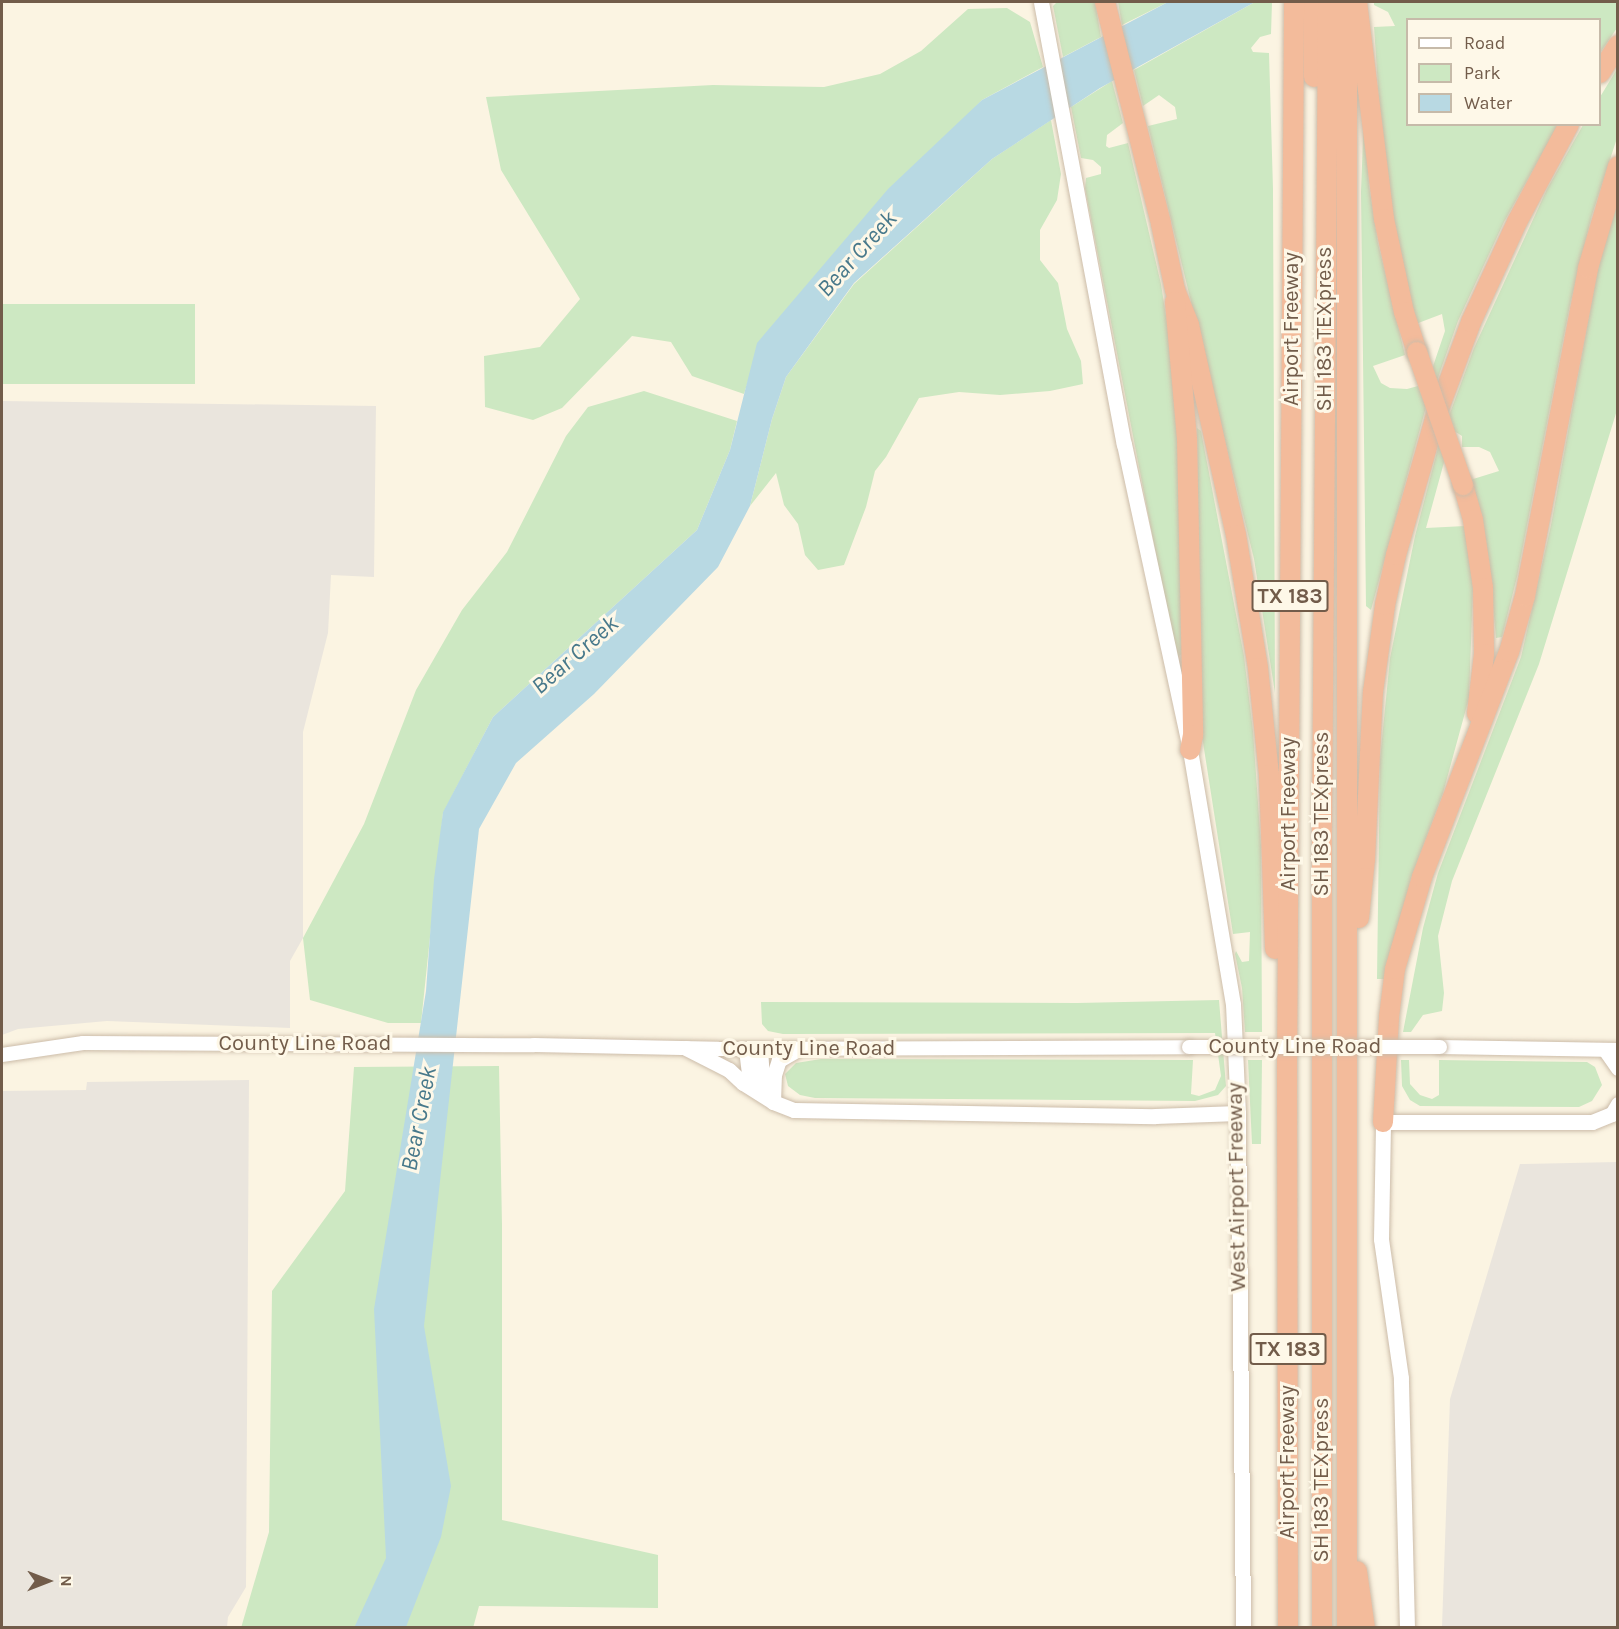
<!DOCTYPE html>
<html>
<head>
<meta charset="utf-8">
<style>
  body { margin:0 }
  #map { position:relative; width:1619px; height:1629px; overflow:hidden; background:#fbf4e2; font-family:Karla,sans-serif }
  div>[style] { position:absolute }
  .industrial>* { inset:0; background:#eae5dd }
  .green>* { inset:0; background:#cde8c2; transform-origin:0 0 }
  .water>* { inset:0; background:#b8d9e3 }
  .roads { filter:drop-shadow(0 0 2px #ccbca9) drop-shadow(0 0 2px #ccbca9) }
  .tertiary>* { height:14px; margin:-7px; padding:0 7px; transform-origin:7px; border-radius:7px; background:#fff }
  .secondary>* { height:15px; margin:-7.5px; padding:0 7.5px; transform-origin:7.5px; border-radius:7.5px; background:#fff }
  .motorway>* { height:20px; margin:-10px; padding:0 10px; transform-origin:10px; border-radius:10px; background:#f3bb9b }
  .bridges { filter:drop-shadow(0 0 2px #ccbca9) drop-shadow(0 0 2px #ccbca9) }
  .tertiary-bridge>* { height:14px; margin:-7px; padding:0 7px; transform-origin:7px; border-radius:7px; background:#fff }
  .motorway-bridge>* { height:20px; margin:-10px; padding:0 10px; transform-origin:10px; border-radius:10px; background:#f3bb9b }
  span { translate:-50% -50%; white-space:nowrap; text-align:center; line-height:1.15; -webkit-text-stroke:6px #fef8e8; paint-order:stroke }
  .shield-label span { padding:2px 4px; background:#fef8e8; border:2px solid; border-radius:4px; -webkit-text-stroke-width:0 }
  .shield-label { font-size:21px; color:#725c4a; font-weight:700 }
  .street-label { font-size:22px; color:#725c4a }
  .water-label { font-size:24px; color:#48798b; font-style:italic }
  .frame { position:absolute; inset:0; border:3px solid #725c4a; pointer-events:none }
  .legend { position:absolute; left:1406px; top:18px; width:195px; height:108px; box-sizing:border-box; background:#fef8e8; border:2px solid #c6baa9; margin:0; padding:8px 10px; list-style:none; font-size:18px; color:#725c4a }
  .legend li { display:flex; align-items:center; gap:12px; height:30px }
  .legend b { width:30px; border:2px solid #c6baa9 }
  .north { position:absolute; left:18px; top:1551px; width:60px; height:60px; -webkit-text-stroke:4px #fef8e8; paint-order:stroke; rotate:90deg; font-size:16px; font-weight:700; line-height:24px; text-align:center; color:#725c4a }
  .north::after { content:''; display:block; margin:auto; width:21px; height:27px; background:#725c4a; clip-path:polygon(50% 0,100% 100%,50% 72%,0 100%) }
</style>
</head>
<body>
<div id="map">
  <div class="industrial">
    <div style="clip-path:polygon(2px 401px,376px 406px,374px 577px,331px 575px,328px 633px,303px 732px,303px 938px,290px 961px,290px 1028px,107px 1021px,18px 1029px,2px 1035px)"></div>
    <div style="clip-path:polygon(249px 1080px,246px 1587px,228px 1617px,227px 1627px,2px 1627px,2px 1091px,86px 1090px,87px 1082px)"></div>
    <div style="clip-path:polygon(1617px 1162px,1617px 1627px,1442px 1627px,1450px 1399px,1520px 1164px)"></div>
  </div>
  <div class="green">
    <div style="clip-path:polygon(1057px 2px,1095px 2px,1101px 37px,1063px 57px,1053px 6px)"></div>
    <div style="clip-path:polygon(1118px 2px,1168px 2px,1122px 25px)"></div>
    <div style="clip-path:polygon(1255px 2px,1272px 2px,1271px 34px,1260px 37px,1251px 48px,1253px 52px,1269px 53px,1273px 189px,1275px 693px,1254px 559px,1148px 126px,1177px 119px,1175px 107px,1159px 95px,1143px 106px,1134px 70px)"></div>
    <div style="clip-path:polygon(1374px 2px,1617px 2px,1617px 28px,1600px 53px,1600px 20px,1408px 20px,1408px 124px,1558px 125px,1504px 222px,1458px 321px,1435px 386px,1430px 375px,1445px 331px,1442px 314px,1413px 325px,1398px 262px,1382px 146px,1374px 27px,1395px 26px,1388px 12px,1374px 5px)"></div>
    <div style="clip-path:polygon(1007px 8px,1030px 22px,1043px 67px,982px 100px,761px 339px,744px 394px,692px 376px,671px 342px,632px 336px,562px 408px,533px 420px,485px 407px,484px 356px,540px 347px,580px 299px,501px 170px,486px 97px,713px 85px,824px 87px,880px 74px,921px 51px,968px 9px)"></div>
    <div style="clip-path:polygon(1617px 69px,1617px 138px,1592px 215px,1570px 305px,1517px 577px,1502px 637px,1496px 638px,1489px 559px,1470px 480px,1499px 471px,1490px 452px,1479px 447px,1462px 447px,1462px 436px,1451px 429px,1447px 421px,1474px 348px,1547px 189px,1583px 125px,1600px 124px,1600px 97px)"></div>
    <div style="clip-path:polygon(1112px 81px,1123px 123px,1107px 135px,1106px 146px,1109px 148px,1128px 143px,1161px 284px,1175px 375px,1179px 450px,1182px 654px,1176px 658px,1085px 188px,1086px 178px,1101px 174px,1101px 167px,1093px 160px,1081px 158px,1071px 107px)"></div>
    <div style="clip-path:polygon(1364px 113px,1369px 186px,1378px 243px,1405px 355px,1373px 366px,1381px 383px,1390px 388px,1407px 389px,1418px 386px,1426px 407px,1371px 610px,1366px 606px,1361px 192px)"></div>
    <div style="clip-path:polygon(1051px 120px,1061px 174px,1057px 200px,1040px 230px,1040px 260px,1058px 283px,1067px 329px,1081px 361px,1083px 384px,1050px 391px,1000px 395px,959px 392px,919px 398px,886px 457px,875px 471px,866px 507px,844px 565px,818px 570px,805px 555px,798px 524px,784px 505px,776px 473px,750px 506px,772px 419px,786px 377px,854px 284px,992px 159px)"></div>
    <div style="clip-path:polygon(1617px 195px,1617px 410px,1539px 664px,1452px 881px,1438px 936px,1444px 993px,1442px 1011px,1423px 1015px,1411px 1032px,1403px 1032px,1423px 928px,1438px 873px,1521px 657px,1551px 525px,1597px 272px)"></div>
    <div style="left:2px;top:304px;width:193px;height:80px"></div>
    <div style="clip-path:polygon(644px 391px,737px 421px,730px 450px,697px 530px,493px 717px,443px 813px,421px 1023px,388px 1023px,310px 1000px,303px 938px,364px 824px,416px 690px,462px 610px,507px 552px,566px 436px,588px 407px)"></div>
    <div style="clip-path:polygon(1197px 428px,1201px 431px,1244px 656px,1253px 731px,1261px 846px,1262px 1032px,1245px 1032px,1242px 988px,1235px 954px,1236px 951px,1242px 962px,1249px 961px,1250px 932px,1233px 934px,1202px 736px)"></div>
    <div style="clip-path:polygon(1439px 444px,1446px 455px,1426px 528px,1465px 526px,1473px 587px,1469px 698px,1443px 793px,1411px 878px,1387px 979px,1377px 979px,1380px 759px,1390px 658px,1415px 536px)"></div>
    <div style="clip-path:polygon(1219px 1000px,1226px 1086px,1218px 1095px,1195px 1101px,815px 1098px,800px 1095px,788px 1086px,785px 1074px,796px 1063px,821px 1059px,1193px 1060px,1191px 1094px,1199px 1096px,1215px 1090px,1221px 1076px,1215px 1033px,783px 1034px,768px 1031px,762px 1024px,761px 1002px,1077px 1003px)"></div>
    <div style="clip-path:polygon(1248px 1060px,1262px 1060px,1261px 1144px,1252px 1144px)"></div>
    <div style="clip-path:polygon(1401px 1060px,1409px 1060px,1410px 1084px,1420px 1095px,1432px 1099px,1439px 1095px,1439px 1060px,1587px 1062px,1595px 1067px,1602px 1085px,1592px 1101px,1579px 1107px,1420px 1106px,1410px 1100px,1402px 1086px)"></div>
    <div style="clip-path:polygon(499px 1066px,502px 1225px,502px 1520px,658px 1555px,658px 1608px,479px 1606px,473px 1628px,241px 1628px,269px 1532px,272px 1291px,345px 1191px,354px 1067px)"></div>
  </div>
  <div class="water">
    <div style="clip-path:polygon(1168px 2px,1255px 2px,1100px 88px,992px 159px,854px 283px,786px 377px,772px 419px,750px 506px,718px 567px,594px 694px,516px 763px,479px 829px,424px 1326px,451px 1486px,441px 1537px,406px 1627px,354px 1628px,386px 1558px,374px 1309px,426px 991px,434px 879px,443px 812px,493px 717px,697px 530px,730px 450px,757px 343px,888px 189px,982px 100px)"></div>
  </div>
  <div class="roads">
    <div class="tertiary">
      <div style="left:1440px;top:1047px;width:178px;rotate:1deg"></div>
      <div style="left:2px;top:1055px;width:82px;rotate:-8.4deg"></div>
      <div style="left:83px;top:1043px;width:451px;rotate:0.3deg"></div>
      <div style="left:534px;top:1045px;width:184px;rotate:1.2deg"></div>
      <div style="left:718px;top:1049px;width:471px;rotate:-0.2deg"></div>
    </div>
    <div class="secondary">
      <div style="left:1041px;top:2px;width:450px;rotate:79.4deg"></div>
      <div style="left:1124px;top:444px;width:313px;rotate:77.8deg"></div>
      <div style="left:1190px;top:750px;width:258px;rotate:80.4deg"></div>
      <div style="left:1233px;top:1004px;width:109px;rotate:87.4deg"></div>
      <div style="left:1238px;top:1113px;width:515px;rotate:89.44deg"></div>
      <div style="left:686px;top:1048px;width:48px;rotate:27.1deg"></div>
      <div style="left:729px;top:1070px;width:19px;rotate:43deg"></div>
      <div style="left:743px;top:1083px;width:36px;rotate:32deg"></div>
      <div style="left:773px;top:1102px;width:22px;rotate:21deg"></div>
      <div style="left:794px;top:1110px;width:361px;rotate:1deg"></div>
      <div style="left:1155px;top:1116px;width:83px;rotate:-2.1deg"></div>
      <div style="left:746px;top:1049px;width:34px;rotate:83deg"></div>
      <div style="left:750px;top:1083px;width:9px;rotate:41deg"></div>
      <div style="left:760px;top:1049px;width:32px;rotate:86deg"></div>
      <div style="left:762px;top:1081px;width:18px;rotate:63deg"></div>
      <div style="left:1606px;top:1051px;width:21px;rotate:55deg"></div>
      <div style="left:773px;top:1102px;width:27px;rotate:-88deg"></div>
      <div style="left:774px;top:1075px;width:16px;rotate:-72deg"></div>
      <div style="left:779px;top:1060px;width:22px;rotate:-30deg"></div>
      <div style="left:1407px;top:1628px;width:250px;rotate:-91.4deg"></div>
      <div style="left:1401px;top:1378px;width:140px;rotate:-98.2deg"></div>
      <div style="left:1381px;top:1239px;width:117px;rotate:-89deg"></div>
      <div style="left:1383px;top:1122px;width:209px"></div>
      <div style="left:1592px;top:1122px;width:22px;rotate:-22deg"></div>
      <div style="left:1612px;top:1114px;width:12px;rotate:-59deg"></div>
    </div>
    <div class="motorway">
      <div style="left:1105px;top:2px;width:229px;rotate:75.8deg"></div>
      <div style="left:1161px;top:224px;width:67px;rotate:78deg"></div>
      <div style="left:1175px;top:290px;width:38px;rotate:68deg"></div>
      <div style="left:1189px;top:325px;width:215px;rotate:77.4deg"></div>
      <div style="left:1236px;top:535px;width:135px;rotate:80.6deg"></div>
      <div style="left:1258px;top:668px;width:108px;rotate:84.1deg"></div>
      <div style="left:1269px;top:775px;width:174px;rotate:88deg"></div>
      <div style="left:1357px;top:2px;width:219px;rotate:82.9deg"></div>
      <div style="left:1384px;top:219px;width:95px;rotate:77.9deg"></div>
      <div style="left:1404px;top:312px;width:42px;rotate:72deg"></div>
      <div style="left:1600px;top:73px;width:33px;rotate:-57deg"></div>
      <div style="left:1314px;top:77px;width:75px;rotate:-90deg"></div>
      <div style="left:1175px;top:302px;width:139px;rotate:85deg"></div>
      <div style="left:1187px;top:440px;width:295px;rotate:88.8deg"></div>
      <div style="left:1193px;top:735px;width:15px;rotate:101deg"></div>
      <div style="left:1463px;top:485px;width:36px;rotate:74deg"></div>
      <div style="left:1473px;top:520px;width:69px;rotate:81.6deg"></div>
      <div style="left:1483px;top:588px;width:66px;rotate:89.1deg"></div>
      <div style="left:1484px;top:654px;width:60px;rotate:96.7deg"></div>
      <div style="left:1359px;top:918px;width:59px;rotate:-84.2deg"></div>
      <div style="left:1365px;top:859px;width:167px;rotate:-87.3deg"></div>
      <div style="left:1373px;top:692px;width:88px;rotate:-82.1deg"></div>
      <div style="left:1385px;top:605px;width:51px;rotate:-77.6deg"></div>
      <div style="left:1396px;top:555px;width:141px;rotate:-74deg"></div>
      <div style="left:1435px;top:419px;width:103px;rotate:-69.6deg"></div>
      <div style="left:1471px;top:322px;width:110px;rotate:-65.3deg"></div>
      <div style="left:1517px;top:222px;width:111px;rotate:-62deg"></div>
      <div style="left:1383px;top:1122px;width:105px;rotate:-86.7deg"></div>
      <div style="left:1389px;top:1017px;width:48px;rotate:-82.9deg"></div>
      <div style="left:1395px;top:969px;width:96px;rotate:-73.6deg"></div>
      <div style="left:1422px;top:877px;width:241px;rotate:-68.9deg"></div>
      <div style="left:1509px;top:652px;width:58px;rotate:-74.1deg"></div>
      <div style="left:1525px;top:596px;width:334px;rotate:-79.1deg"></div>
      <div style="left:1588px;top:268px;width:106px;rotate:-73.6deg"></div>
      <div style="left:1357px;top:1571px;width:58px;rotate:82deg"></div>
      <div style="left:1288px;top:1628px;width:557px;rotate:-90.1deg"></div>
      <div style="left:1287px;top:1071px;width:1069px;rotate:-89.62deg"></div>
      <div style="left:1322px;top:1628px;width:799px;rotate:-90deg"></div>
      <div style="left:1322px;top:829px;width:827px;rotate:-89.58deg"></div>
      <div style="left:1347px;top:1628px;width:1626px;rotate:-90deg"></div>
    </div>
  </div>
  <div class="bridges">
    <div class="tertiary-bridge">
      <div style="left:1189px;top:1047px;width:251px"></div>
    </div>
    <div class="motorway-bridge">
      <div style="left:1417px;top:352px;width:141px;rotate:70.9deg"></div>
    </div>
  </div>
  <div class="shield-label">
    <span style="left:1290px;top:596px">TX 183</span>
    <span style="left:1288px;top:1349px">TX 183</span>
  </div>
  <div class="street-label">
    <span style="left:1292px;top:329px;rotate:-90deg">Airport Freeway</span>
    <span style="left:1325px;top:329px;rotate:-90deg">SH 183 TEXpress</span>
    <span style="left:1289px;top:814px;rotate:-90deg">Airport Freeway</span>
    <span style="left:1322px;top:814px;rotate:-90deg">SH 183 TEXpress</span>
    <span style="left:305px;top:1044px">County Line Road</span>
    <span style="left:1295px;top:1047px">County Line Road</span>
    <span style="left:809px;top:1049px">County Line Road</span>
    <span style="left:1237px;top:1187px;rotate:-91deg">West Airport Freeway</span>
    <span style="left:1288px;top:1462px;rotate:-90deg">Airport Freeway</span>
    <span style="left:1322px;top:1480px;rotate:-90deg">SH 183 TEXpress</span>
  </div>
  <div class="water-label">
    <span style="left:857px;top:254px;rotate:-48deg">Bear Creek</span>
    <span style="left:575px;top:655px;rotate:-41deg">Bear Creek</span>
    <span style="left:419px;top:1119px;rotate:-79deg">Bear Creek</span>
  </div>
  <div class="frame"></div>
  <ul class="legend">
  <li><b style="height:8px;background:#fff"></b>Road</li>
  <li><b style="height:16px;background:#cde8c2"></b>Park</li>
  <li><b style="height:16px;background:#b8d9e3"></b>Water</li>
  </ul>
  <div class="north">N</div>
</div>
</body>
</html>
